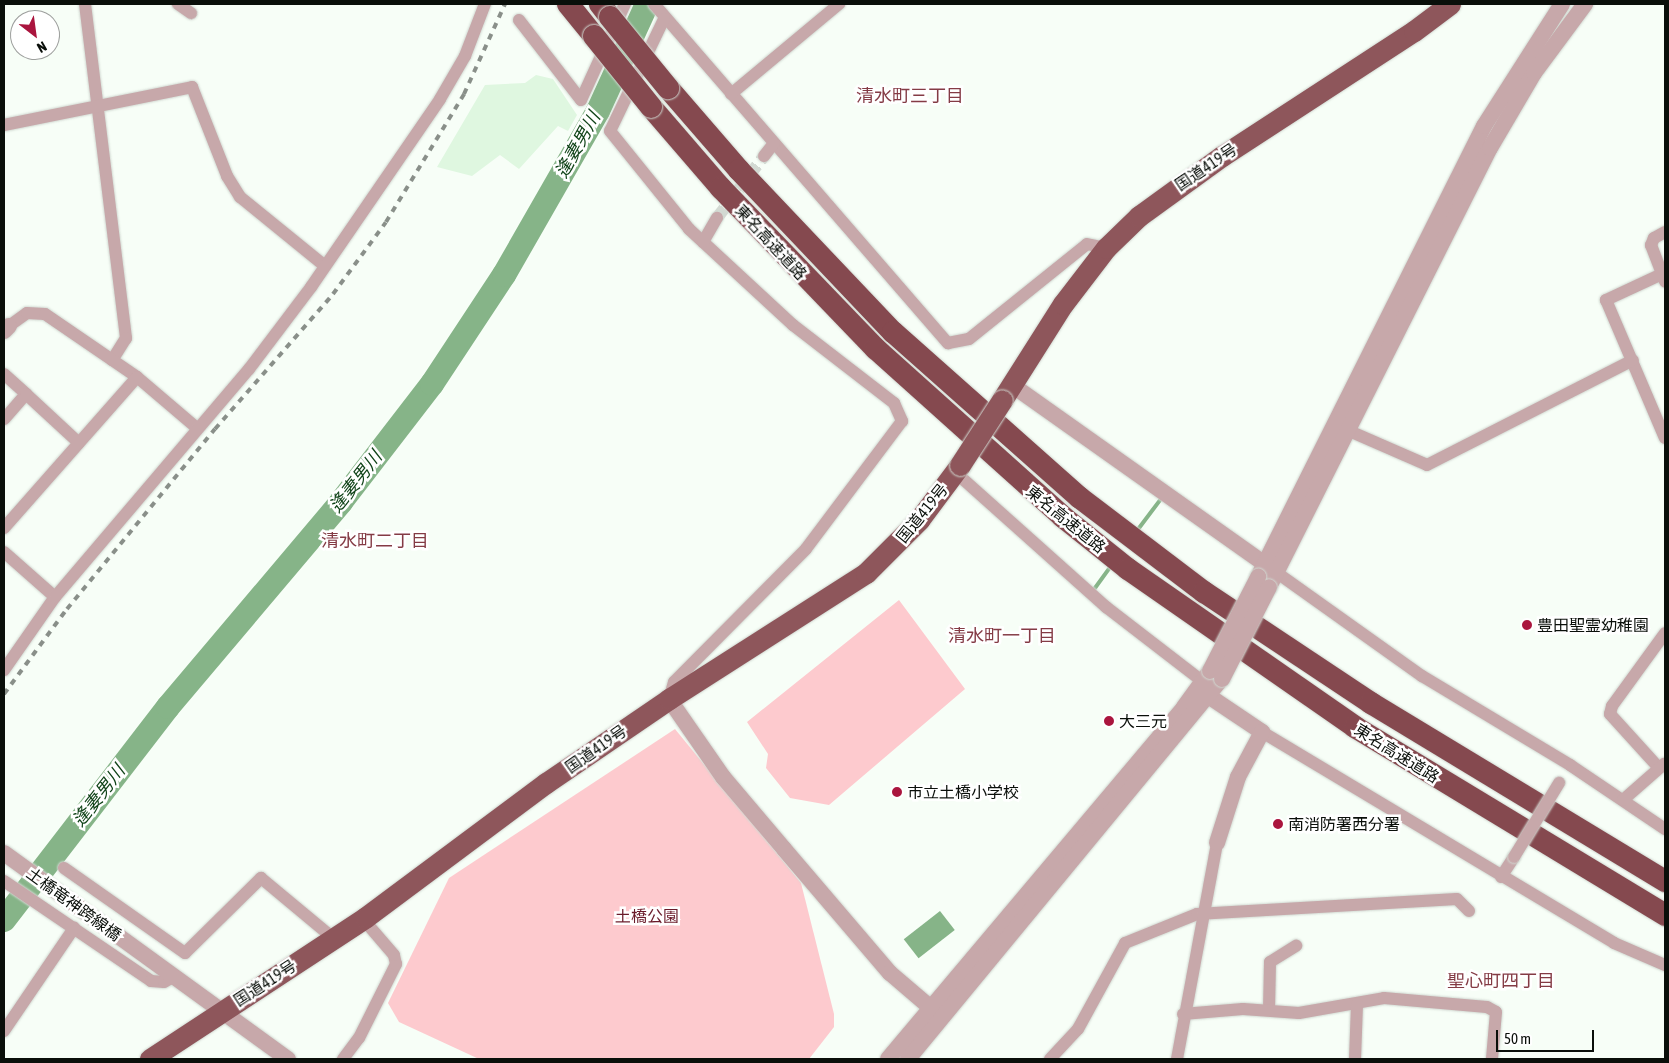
<!DOCTYPE html>
<html>
<head>
<meta charset="utf-8">
<style>
  body { margin:0 }
  #map { position:relative; width:1669px; height:1063px; overflow:hidden; background:#f7fef7; font-family:"Asap Condensed","Noto Sans JP",sans-serif }
  div>[style] { position:absolute }
  .built>* { inset:0; background:#dff7e0 }
  .green>* { inset:0; background:#fdcace }
  .water>* { inset:0; background:#86b488; transform-origin:0 0 }
  .stream>* { height:4px; margin:-2px; padding:0 2px; transform-origin:2px; border-radius:2px; background:#86b488 }
  .river>* { height:24px; margin:-12px; padding:0 12px; transform-origin:12px; border-radius:12px; background:#86b488 }
  .minor-tunnel>* { height:12px; margin-top:-6px; transform-origin:0; background:repeating-linear-gradient(90deg,#d3dad3 0 12px,transparent 0 18px) }
  .roads { filter:drop-shadow(0 0 1px #d1d8d1) drop-shadow(0 0 1px #d1d8d1) }
  .minor>* { height:12px; margin:-6px; padding:0 6px; transform-origin:6px; border-radius:6px; background:#c7a8aa }
  .tertiary>* { height:16px; margin:-8px; padding:0 8px; transform-origin:8px; border-radius:8px; background:#c7a8aa }
  .trunk>* { height:21px; margin:-10.5px; padding:0 10.5px; transform-origin:10.5px; border-radius:10.5px; background:#8e565b }
  .motorway>* { height:22px; margin:-11px; padding:0 11px; transform-origin:11px; border-radius:11px; background:#85494f }
  .rail>* { height:4px; margin-top:-2px; transform-origin:0; background:repeating-linear-gradient(90deg,#898f89 0 6px,transparent 0 12px) }
  .bridges { filter:drop-shadow(0 0 1px #d1d8d1) drop-shadow(0 0 1px #d1d8d1) }
  .minor-bridge>* { height:12px; margin:-6px; padding:0 6px; transform-origin:6px; border-radius:6px; background:#c7a8aa }
  .tertiary-bridge>* { height:16px; margin:-8px; padding:0 8px; transform-origin:8px; border-radius:8px; background:#c7a8aa }
  .trunk-bridge>* { height:21px; margin:-10.5px; padding:0 10.5px; transform-origin:10.5px; border-radius:10.5px; background:#8e565b }
  .motorway-bridge>* { height:22px; margin:-11px; padding:0 11px; transform-origin:11px; border-radius:11px; background:#85494f }
  .dots>* { width:14px; height:14px; translate:-50% -50%; box-sizing:border-box; border:2px solid #fff; border-radius:50% }
  span { translate:-50% -50%; white-space:nowrap; text-align:center; line-height:1.15; -webkit-text-stroke:5px #fff; paint-order:stroke }
  .street-label { font-size:16px; color:#0a0f0a }
  .poi-label { font-size:16px; color:#0a0f0a }
  .left { translate:0 -50%; text-align:left }
  .park-label { font-size:16px; color:#6a1b2a }
  .neighbourhood-label { font-size:18px; color:#843b45 }
  .water-label { font-size:18px; color:#104318; font-style:italic }
  .frame { position:absolute; inset:0; border:5px solid #0a0f0a; pointer-events:none }
  .north { position:absolute; left:10px; top:10px; width:50px; height:50px; box-sizing:border-box; background:#fff; border:1px solid #9d9f9d; border-radius:50%; rotate:150deg; font-size:14px; font-weight:700; line-height:20px; text-align:center; color:#0a0f0a }
  .north::after { content:''; display:block; margin:auto; width:18px; height:22px; background:#aa153e; clip-path:polygon(50% 0,100% 100%,50% 72%,0 100%) }
  .scale { position:absolute; left:1496px; top:1030px; width:98px; height:22px; box-sizing:border-box; border:2px solid #0a0f0a; border-top:0; padding-left:6px; font-size:15px; line-height:18px; white-space:nowrap; color:#0a0f0a; -webkit-text-stroke:4px #fff; paint-order:stroke }
</style>
</head>
<body>
<div id="map">
  <div class="built">
    <div style="clip-path:polygon(536px 75px,553px 79px,577px 115px,568px 131px,558px 126px,519px 169px,500px 155px,472px 176px,437px 167px,485px 85px,525px 83px)"></div>
  </div>
  <div class="green">
    <div style="clip-path:polygon(899px 600px,965px 689px,829px 805px,790px 798px,766px 768px,768px 754px,747px 722px)"></div>
    <div style="clip-path:polygon(675px 729px,801px 883px,834px 1014px,834px 1027px,809px 1059px,479px 1059px,399px 1022px,388px 1003px,449px 878px)"></div>
  </div>
  <div class="water">
    <div style="left:940px;top:911px;width:24px;height:46px;rotate:52deg"></div>
  </div>
  <div class="stream">
    <div style="left:1136px;top:532px;width:39px;rotate:-53deg"></div>
    <div style="left:1095px;top:588px;width:27px;rotate:-54deg"></div>
  </div>
  <div class="river">
    <div style="left:4px;top:920px;width:269px;rotate:-52.4deg"></div>
    <div style="left:168px;top:707px;width:268px;rotate:-49.8deg"></div>
    <div style="left:341px;top:502px;width:149px;rotate:-52.4deg"></div>
    <div style="left:432px;top:384px;width:131px;rotate:-56.6deg"></div>
    <div style="left:504px;top:275px;width:189px;rotate:-60.2deg"></div>
    <div style="left:598px;top:111px;width:118px;rotate:-65.4deg"></div>
  </div>
  <div class="minor-tunnel">
    <div style="left:717px;top:218px;width:78px;rotate:-52.8deg"></div>
  </div>
  <div class="roads">
    <div class="minor">
      <div style="left:85px;top:4px;width:337px;rotate:83deg"></div>
      <div style="left:126px;top:338px;width:26px;rotate:122deg"></div>
      <div style="left:178px;top:4px;width:16px;rotate:35deg"></div>
      <div style="left:654px;top:4px;width:449px;rotate:49.1deg"></div>
      <div style="left:948px;top:343px;width:21px;rotate:-11deg"></div>
      <div style="left:969px;top:339px;width:151px;rotate:-38.8deg"></div>
      <div style="left:1087px;top:244px;width:19px;rotate:12deg"></div>
      <div style="left:664px;top:19px;width:124px;rotate:115.7deg"></div>
      <div style="left:610px;top:131px;width:126px;rotate:51.1deg"></div>
      <div style="left:689px;top:229px;width:142px;rotate:42.7deg"></div>
      <div style="left:793px;top:325px;width:128px;rotate:37.7deg"></div>
      <div style="left:894px;top:403px;width:20px;rotate:66deg"></div>
      <div style="left:902px;top:421px;width:160px;rotate:126.9deg"></div>
      <div style="left:806px;top:549px;width:187px;rotate:134.8deg"></div>
      <div style="left:674px;top:682px;width:18px;rotate:106deg"></div>
      <div style="left:519px;top:20px;width:101px;rotate:52.2deg"></div>
      <div style="left:581px;top:100px;width:106px;rotate:-65.4deg"></div>
      <div style="left:731px;top:94px;width:141px;rotate:-39.8deg"></div>
      <div style="left:4px;top:125px;width:192px;rotate:-11.4deg"></div>
      <div style="left:192px;top:87px;width:96px;rotate:68.5deg"></div>
      <div style="left:227px;top:176px;width:25px;rotate:58deg"></div>
      <div style="left:240px;top:197px;width:109px;rotate:39.1deg"></div>
      <div style="left:764px;top:156px;width:16px;rotate:-52deg"></div>
      <div style="left:1665px;top:232px;width:13px;rotate:151deg"></div>
      <div style="left:1654px;top:238px;width:8px;rotate:113deg"></div>
      <div style="left:1651px;top:245px;width:39px;rotate:69deg"></div>
      <div style="left:703px;top:242px;width:28px;rotate:-60deg"></div>
      <div style="left:1662px;top:274px;width:62px;rotate:155.1deg"></div>
      <div style="left:1606px;top:300px;width:150px;rotate:66.9deg"></div>
      <div style="left:9px;top:326px;width:22px;rotate:-36deg"></div>
      <div style="left:27px;top:313px;width:18px;rotate:3deg"></div>
      <div style="left:45px;top:314px;width:112px;rotate:34.4deg"></div>
      <div style="left:137px;top:377px;width:79px;rotate:40.4deg"></div>
      <div style="left:4px;top:374px;width:30px;rotate:42deg"></div>
      <div style="left:26px;top:394px;width:33px;rotate:131deg"></div>
      <div style="left:26px;top:394px;width:72px;rotate:42.8deg"></div>
      <div style="left:1347px;top:430px;width:87px;rotate:23.6deg"></div>
      <div style="left:1427px;top:465px;width:231px;rotate:-27deg"></div>
      <div style="left:955px;top:472px;width:203px;rotate:41.8deg"></div>
      <div style="left:1106px;top:607px;width:121px;rotate:37.6deg"></div>
      <div style="left:4px;top:528px;width:201px;rotate:-48.6deg"></div>
      <div style="left:4px;top:552px;width:68px;rotate:41.4deg"></div>
      <div style="left:1269px;top:567px;width:188px;rotate:35.5deg"></div>
      <div style="left:1422px;top:676px;width:173px;rotate:31deg"></div>
      <div style="left:1570px;top:765px;width:115px;rotate:34deg"></div>
      <div style="left:4px;top:670px;width:89px;rotate:-55.1deg"></div>
      <div style="left:55px;top:597px;width:299px;rotate:-49.6deg"></div>
      <div style="left:249px;top:369px;width:103px;rotate:-52.9deg"></div>
      <div style="left:311px;top:287px;width:228px;rotate:-55.5deg"></div>
      <div style="left:440px;top:99px;width:50px;rotate:-59.8deg"></div>
      <div style="left:465px;top:56px;width:56px;rotate:-69deg"></div>
      <div style="left:1262px;top:732px;width:410px;rotate:30.9deg"></div>
      <div style="left:1614px;top:943px;width:56px;rotate:23.3deg"></div>
      <div style="left:1659px;top:768px;width:73px;rotate:-132.2deg"></div>
      <div style="left:1610px;top:714px;width:8px;rotate:-76deg"></div>
      <div style="left:1612px;top:706px;width:90px;rotate:-54deg"></div>
      <div style="left:1623px;top:800px;width:55px;rotate:-41.3deg"></div>
      <div style="left:64px;top:868px;width:148px;rotate:35.1deg"></div>
      <div style="left:185px;top:953px;width:107px;rotate:-44.6deg"></div>
      <div style="left:261px;top:878px;width:94px;rotate:39.8deg"></div>
      <div style="left:1501px;top:877px;width:24px;rotate:-57deg"></div>
      <div style="left:4px;top:881px;width:178px;rotate:34.2deg"></div>
      <div style="left:151px;top:981px;width:13px;rotate:4deg"></div>
      <div style="left:164px;top:982px;width:13px;rotate:-29deg"></div>
      <div style="left:1269px;top:1010px;width:48px;rotate:-88.8deg"></div>
      <div style="left:1270px;top:962px;width:31px;rotate:-32deg"></div>
      <div style="left:1183px;top:1014px;width:60px;rotate:-4.8deg"></div>
      <div style="left:1243px;top:1009px;width:56px;rotate:4.1deg"></div>
      <div style="left:1299px;top:1013px;width:86px;rotate:-10deg"></div>
      <div style="left:1384px;top:998px;width:103px;rotate:5deg"></div>
      <div style="left:1487px;top:1007px;width:10px;rotate:29deg"></div>
      <div style="left:1496px;top:1012px;width:47px;rotate:94.9deg"></div>
      <div style="left:4px;top:1031px;width:125px;rotate:-55.8deg"></div>
      <div style="left:343px;top:1059px;width:26px;rotate:-53deg"></div>
      <div style="left:359px;top:1038px;width:83px;rotate:-63.4deg"></div>
      <div style="left:396px;top:964px;width:9px;rotate:-103deg"></div>
      <div style="left:394px;top:955px;width:48px;rotate:-130.7deg"></div>
      <div style="left:1050px;top:1059px;width:41px;rotate:-47deg"></div>
      <div style="left:1078px;top:1029px;width:98px;rotate:-61.3deg"></div>
      <div style="left:1125px;top:943px;width:78px;rotate:-21.9deg"></div>
      <div style="left:1197px;top:914px;width:260px;rotate:-3.3deg"></div>
      <div style="left:1457px;top:899px;width:17px;rotate:45deg"></div>
      <div style="left:1177px;top:1059px;width:220px;rotate:-79.5deg"></div>
      <div style="left:1355px;top:1059px;width:55px;rotate:-87.9deg"></div>
    </div>
    <div class="tertiary">
      <div style="left:4px;top:331px;width:7px;rotate:-45deg"></div>
      <div style="left:1012px;top:385px;width:310px;rotate:35.3deg"></div>
      <div style="left:1258px;top:577px;width:504px;rotate:-63.38deg"></div>
      <div style="left:1484px;top:126px;width:145px;rotate:-57.4deg"></div>
      <div style="left:1269px;top:587px;width:491px;rotate:-63.3deg"></div>
      <div style="left:1490px;top:148px;width:87px;rotate:-59.6deg"></div>
      <div style="left:1534px;top:73px;width:86px;rotate:-53.5deg"></div>
      <div style="left:1210px;top:697px;width:63px;rotate:33.9deg"></div>
      <div style="left:1262px;top:732px;width:51px;rotate:118.1deg"></div>
      <div style="left:1238px;top:777px;width:69px;rotate:107.7deg"></div>
      <div style="left:669px;top:699px;width:95px;rotate:55.3deg"></div>
      <div style="left:723px;top:777px;width:94px;rotate:49.7deg"></div>
      <div style="left:784px;top:849px;width:163px;rotate:49.5deg"></div>
      <div style="left:890px;top:973px;width:54px;rotate:40.5deg"></div>
      <div style="left:4px;top:853px;width:351px;rotate:36deg"></div>
      <div style="left:888px;top:1059px;width:460px;rotate:-49.9deg"></div>
      <div style="left:1184px;top:707px;width:44px;rotate:-54.2deg"></div>
      <div style="left:908px;top:1059px;width:494px;rotate:-50.5deg"></div>
    </div>
    <div class="trunk">
      <div style="left:1002px;top:400px;width:114px;rotate:-57.6deg"></div>
      <div style="left:1063px;top:304px;width:71px;rotate:-52.5deg"></div>
      <div style="left:1106px;top:248px;width:46px;rotate:-44.1deg"></div>
      <div style="left:1139px;top:216px;width:102px;rotate:-35.9deg"></div>
      <div style="left:1222px;top:156px;width:229px;rotate:-33.1deg"></div>
      <div style="left:1414px;top:31px;width:45px;rotate:-36.9deg"></div>
      <div style="left:150px;top:1059px;width:258px;rotate:-33.3deg"></div>
      <div style="left:366px;top:917px;width:224px;rotate:-36.7deg"></div>
      <div style="left:546px;top:783px;width:149px;rotate:-34.3deg"></div>
      <div style="left:669px;top:699px;width:234px;rotate:-32.6deg"></div>
      <div style="left:866px;top:573px;width:75px;rotate:-45deg"></div>
      <div style="left:919px;top:520px;width:69px;rotate:-53.3deg"></div>
    </div>
    <div class="motorway">
      <div style="left:568px;top:4px;width:41px;rotate:50.9deg"></div>
      <div style="left:600px;top:4px;width:16px;rotate:52deg"></div>
      <div style="left:668px;top:88px;width:108px;rotate:49.1deg"></div>
      <div style="left:739px;top:170px;width:224px;rotate:46.5deg"></div>
      <div style="left:893px;top:332px;width:250px;rotate:41.6deg"></div>
      <div style="left:1080px;top:498px;width:156px;rotate:37.2deg"></div>
      <div style="left:1204px;top:592px;width:201px;rotate:33.6deg"></div>
      <div style="left:1371px;top:703px;width:344px;rotate:31.2deg"></div>
      <div style="left:651px;top:107px;width:107px;rotate:49.2deg"></div>
      <div style="left:721px;top:188px;width:223px;rotate:46.1deg"></div>
      <div style="left:876px;top:349px;width:251px;rotate:41.9deg"></div>
      <div style="left:1063px;top:517px;width:83px;rotate:38.7deg"></div>
      <div style="left:1128px;top:569px;width:277px;rotate:34.8deg"></div>
      <div style="left:1355px;top:727px;width:363px;rotate:31.2deg"></div>
    </div>
  </div>
  <div class="rail">
    <div style="left:4px;top:694px;width:106px;rotate:-53.5deg"></div>
    <div style="left:67px;top:609px;width:233px;rotate:-50.6deg"></div>
    <div style="left:215px;top:429px;width:179px;rotate:-48.8deg"></div>
    <div style="left:333px;top:294px;width:89px;rotate:-53.6deg"></div>
    <div style="left:386px;top:222px;width:150px;rotate:-58.6deg"></div>
    <div style="left:464px;top:94px;width:99px;rotate:-65.5deg"></div>
  </div>
  <div class="bridges">
    <div class="minor-bridge">
      <div style="left:1514px;top:857px;width:87px;rotate:-58.7deg"></div>
    </div>
    <div class="tertiary-bridge">
      <div style="left:1210px;top:671px;width:106px;rotate:-62.9deg"></div>
      <div style="left:1222px;top:679px;width:103px;rotate:-62.9deg"></div>
    </div>
    <div class="trunk-bridge">
      <div style="left:960px;top:465px;width:77px;rotate:-57.1deg"></div>
    </div>
    <div class="motorway-bridge">
      <div style="left:610px;top:17px;width:92px;rotate:50.8deg"></div>
      <div style="left:594px;top:36px;width:91px;rotate:51.2deg"></div>
    </div>
  </div>
  <div class="dots">
    <div style="left:1527px;top:625px;background:#aa153e"></div>
    <div style="left:1109px;top:721px;background:#aa153e"></div>
    <div style="left:897px;top:792px;background:#aa153e"></div>
    <div style="left:1278px;top:824px;background:#aa153e"></div>
  </div>
  <div class="street-label">
    <span style="left:1206px;top:167px;rotate:-34deg">国道419号</span>
    <span style="left:771px;top:242px;rotate:47deg">東名高速道路</span>
    <span style="left:922px;top:513px;rotate:-51deg">国道419号</span>
    <span style="left:1066px;top:519px;rotate:39deg">東名高速道路</span>
    <span style="left:596px;top:749px;rotate:-35deg">国道419号</span>
    <span style="left:1397px;top:753px;rotate:32deg">東名高速道路</span>
    <span style="left:74px;top:904px;rotate:36deg">土橋竜神跨線橋</span>
    <span style="left:265px;top:983px;rotate:-33deg">国道419号</span>
  </div>
  <div class="poi-label">
    <span class="left" style="left:1537px;top:625px">豊田聖霊幼稚園</span>
    <span class="left" style="left:1119px;top:721px">大三元</span>
    <span class="left" style="left:907px;top:792px">市立土橋小学校</span>
    <span class="left" style="left:1288px;top:824px">南消防署西分署</span>
  </div>
  <div class="park-label">
    <span style="left:647px;top:916px">土橋公園</span>
  </div>
  <div class="neighbourhood-label">
    <span style="left:910px;top:96px">清水町三丁目</span>
    <span style="left:375px;top:541px">清水町二丁目</span>
    <span style="left:1002px;top:636px">清水町一丁目</span>
    <span style="left:1501px;top:981px">聖心町四丁目</span>
  </div>
  <div class="water-label">
    <span style="left:578px;top:145px;rotate:-61deg">逢妻男川</span>
    <span style="left:356px;top:482px;rotate:-52deg">逢妻男川</span>
    <span style="left:99px;top:796px;rotate:-52deg">逢妻男川</span>
  </div>
  <div class="frame"></div>
  <div class="north">N</div>
  <div class="scale">50 m</div>
</div>
</body>
</html>
